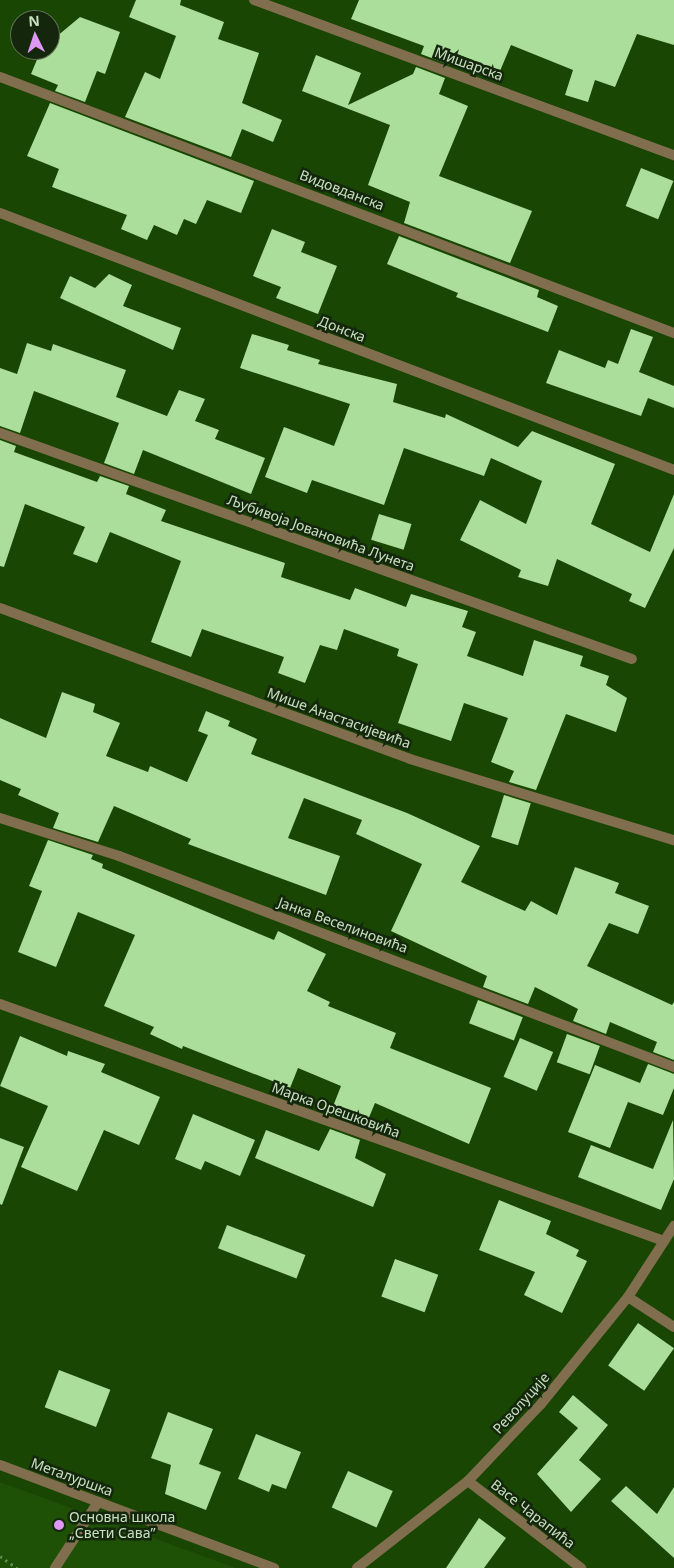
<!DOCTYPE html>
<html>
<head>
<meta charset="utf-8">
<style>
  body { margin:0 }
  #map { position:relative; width:674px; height:1568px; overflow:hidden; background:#194603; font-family:"Noto Sans",sans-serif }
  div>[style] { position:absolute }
  .built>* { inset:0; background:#1e5005 }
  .building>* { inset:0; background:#abde9b; transform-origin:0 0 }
  .path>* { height:3px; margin-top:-1.5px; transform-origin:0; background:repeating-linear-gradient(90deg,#60854f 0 2.5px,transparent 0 6.5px) }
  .lane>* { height:10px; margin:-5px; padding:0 5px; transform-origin:5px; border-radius:5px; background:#816e4f }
  .street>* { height:10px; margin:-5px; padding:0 5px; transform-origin:5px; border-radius:5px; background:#816e4f }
  .dots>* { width:14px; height:14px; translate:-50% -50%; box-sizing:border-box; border:2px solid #14270d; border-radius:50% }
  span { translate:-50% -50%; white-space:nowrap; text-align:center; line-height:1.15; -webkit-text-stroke:5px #14270d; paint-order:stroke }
  .street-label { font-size:14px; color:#c7e0bf }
  .poi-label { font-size:14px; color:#c7e0bf }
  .left { translate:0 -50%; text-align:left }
  .north { position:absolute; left:10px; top:10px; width:50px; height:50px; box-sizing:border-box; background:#14270d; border:1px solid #5c7154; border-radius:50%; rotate:356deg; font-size:14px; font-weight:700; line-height:20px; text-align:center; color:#c7e0bf }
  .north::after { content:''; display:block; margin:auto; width:18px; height:22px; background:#de98f3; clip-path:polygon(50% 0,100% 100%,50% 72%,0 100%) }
</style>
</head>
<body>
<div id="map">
  <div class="built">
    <div style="clip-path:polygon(0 1482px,236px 1568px,0 1568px)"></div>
  </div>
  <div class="building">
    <div style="clip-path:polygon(136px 0,181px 0,180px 5px,224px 22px,218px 39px,259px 53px,242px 103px,282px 120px,273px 142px,242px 129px,231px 157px,125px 117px,145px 72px,160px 79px,176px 36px,129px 17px)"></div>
    <div style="clip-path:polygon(359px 0,674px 0,674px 45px,637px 34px,615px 87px,595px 80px,588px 102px,565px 95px,573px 70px,511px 45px,500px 71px,455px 53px,450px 65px,421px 54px,424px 46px,351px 19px)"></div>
    <div style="clip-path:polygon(80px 17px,120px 32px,105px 74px,97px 71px,85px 102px,55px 91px,58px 85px,31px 74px,41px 50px,50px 50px,50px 42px)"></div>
    <div style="clip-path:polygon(316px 55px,361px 73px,348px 105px,413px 74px,416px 67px,445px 78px,439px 94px,468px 106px,439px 176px,532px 211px,510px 263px,404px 223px,410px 202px,368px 185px,390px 125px,302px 91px)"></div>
    <div style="clip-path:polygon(50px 103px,254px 181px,241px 213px,207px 200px,196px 224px,184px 219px,177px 235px,154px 225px,147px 240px,121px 229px,127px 215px,52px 187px,59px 169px,27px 156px)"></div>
    <div style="left:641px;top:168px;width:35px;height:41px;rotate:22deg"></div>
    <div style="clip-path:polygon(272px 229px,305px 242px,301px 252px,337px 266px,318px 314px,276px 298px,281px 287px,253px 276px)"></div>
    <div style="clip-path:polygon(399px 236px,539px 290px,537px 297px,558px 306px,548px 332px,456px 297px,458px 293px,387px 264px)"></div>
    <div style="clip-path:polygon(109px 274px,132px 285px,123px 306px,181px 328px,173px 350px,60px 298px,70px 276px,95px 288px)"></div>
    <div style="clip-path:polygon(631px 329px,653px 337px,639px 372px,674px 386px,674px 408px,648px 398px,641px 416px,546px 383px,559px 350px,605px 368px,608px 360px,618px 364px)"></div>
    <div style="clip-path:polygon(252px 334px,289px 345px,287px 350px,320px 360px,318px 364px,397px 384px,393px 402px,445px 418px,446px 414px,518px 447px,532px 431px,615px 464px,591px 524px,650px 552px,674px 494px,674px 548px,645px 608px,629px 601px,632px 594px,557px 559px,548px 586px,518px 577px,521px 570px,460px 540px,480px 500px,526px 524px,542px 481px,491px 458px,484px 476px,404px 448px,384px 505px,312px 480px,307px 493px,265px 477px,284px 427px,334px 446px,350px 404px,240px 368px)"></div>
    <div style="clip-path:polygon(27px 343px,51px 351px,53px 344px,126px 370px,116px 397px,167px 416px,179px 390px,205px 399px,195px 421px,219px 430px,215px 439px,265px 458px,251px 494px,143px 450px,134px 474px,104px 463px,119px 423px,34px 391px,20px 433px,0 426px,0 368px,17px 374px)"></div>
    <div style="clip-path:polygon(0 440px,16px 446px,14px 452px,97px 482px,100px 476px,129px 486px,126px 494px,166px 510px,161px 521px,285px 563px,281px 577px,350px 600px,355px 588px,406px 607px,411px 594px,468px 611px,462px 627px,476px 632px,467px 656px,523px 676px,534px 640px,583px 656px,580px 666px,609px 676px,606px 685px,627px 698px,616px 732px,566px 714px,536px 790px,509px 782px,514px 771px,491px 762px,508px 718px,464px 703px,451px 741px,398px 723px,418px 664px,397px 656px,399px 649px,344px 629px,337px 650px,320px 645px,305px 683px,278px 673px,284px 657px,202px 629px,191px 657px,151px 642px,181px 561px,110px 532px,97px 563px,73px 554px,85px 527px,25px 504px,4px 567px,0 566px)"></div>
    <div style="left:379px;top:514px;width:34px;height:27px;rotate:17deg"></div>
    <div style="clip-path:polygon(62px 692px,95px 704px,93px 712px,120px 723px,106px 756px,148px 772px,150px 766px,187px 782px,208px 735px,198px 731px,206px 711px,230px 721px,228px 726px,257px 739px,251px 754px,407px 813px,480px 846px,461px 882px,525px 911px,531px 901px,557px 915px,575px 867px,619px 883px,615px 893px,649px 906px,638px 934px,609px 923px,587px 966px,672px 1005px,674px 1002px,674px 1060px,653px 1052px,657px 1042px,610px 1022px,606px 1034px,573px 1021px,578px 1009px,535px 987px,528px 1004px,483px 987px,487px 976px,391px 931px,422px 864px,356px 834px,362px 820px,304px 798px,288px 838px,340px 856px,326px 895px,188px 844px,191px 839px,114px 806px,98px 842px,53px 828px,59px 813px,18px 795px,21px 789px,0 780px,0 718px,46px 738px)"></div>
    <div style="left:504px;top:795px;width:28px;height:44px;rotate:17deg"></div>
    <div style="clip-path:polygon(48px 840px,93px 855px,91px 859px,103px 864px,102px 868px,274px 940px,278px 931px,326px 954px,307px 991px,330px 1002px,328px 1006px,396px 1033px,390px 1048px,491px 1088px,469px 1144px,375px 1103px,365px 1127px,330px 1114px,341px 1086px,298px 1068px,290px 1088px,183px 1046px,182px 1049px,150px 1034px,154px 1027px,104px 1006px,135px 935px,78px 912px,56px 967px,18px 952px,42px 891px,29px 886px)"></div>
    <div style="left:478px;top:1000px;width:48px;height:25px;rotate:21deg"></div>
    <div style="left:567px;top:1034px;width:35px;height:30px;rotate:20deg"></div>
    <div style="clip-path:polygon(20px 1036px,67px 1056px,68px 1051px,105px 1064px,101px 1072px,160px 1097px,139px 1145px,104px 1130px,77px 1191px,21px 1167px,48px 1106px,0 1086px)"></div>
    <div style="left:520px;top:1038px;width:36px;height:42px;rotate:23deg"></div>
    <div style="clip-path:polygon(648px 1064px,674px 1074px,674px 1088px,663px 1115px,628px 1102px,610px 1148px,568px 1132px,595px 1065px,640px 1083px)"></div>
    <div style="clip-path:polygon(193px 1114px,255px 1140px,240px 1176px,205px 1161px,201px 1170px,175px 1159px)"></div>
    <div style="clip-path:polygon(673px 1120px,674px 1179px,661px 1210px,578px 1177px,591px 1145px,653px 1169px)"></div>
    <div style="clip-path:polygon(330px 1129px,360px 1140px,355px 1158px,386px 1174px,373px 1207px,255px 1158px,266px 1130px,319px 1151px)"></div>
    <div style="clip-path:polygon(0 1138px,24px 1147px,2px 1205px,0 1204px)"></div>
    <div style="clip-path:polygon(499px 1200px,551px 1221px,546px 1234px,579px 1250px,576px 1256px,587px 1261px,562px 1313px,524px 1295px,535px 1272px,479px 1250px)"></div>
    <div style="left:227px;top:1225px;width:84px;height:25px;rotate:21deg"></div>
    <div style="left:395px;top:1259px;width:46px;height:40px;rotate:20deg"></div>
    <div style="left:638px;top:1323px;width:44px;height:52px;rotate:35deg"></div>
    <div style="left:59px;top:1370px;width:55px;height:40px;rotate:21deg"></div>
    <div style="clip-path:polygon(573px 1395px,608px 1425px,579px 1460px,601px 1479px,571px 1512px,537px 1474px,578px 1428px,559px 1412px)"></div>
    <div style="clip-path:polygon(168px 1412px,213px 1429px,199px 1464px,221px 1472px,206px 1510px,165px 1494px,171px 1465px,151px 1458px)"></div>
    <div style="clip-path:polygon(256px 1434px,301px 1452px,286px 1489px,272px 1484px,269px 1492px,238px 1479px)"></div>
    <div style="left:348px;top:1471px;width:49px;height:40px;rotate:24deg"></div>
    <div style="clip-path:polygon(626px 1486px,657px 1514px,674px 1487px,674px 1558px,611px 1501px)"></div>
    <div style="clip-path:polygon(479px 1518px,506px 1538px,484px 1568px,446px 1568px)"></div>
  </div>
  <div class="path">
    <div style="left:0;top:1556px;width:21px;rotate:35deg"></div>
  </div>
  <div class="lane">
    <div style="left:55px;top:1568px;width:79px;rotate:-56.9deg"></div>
  </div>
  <div class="street">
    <div style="left:254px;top:0;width:448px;rotate:20.3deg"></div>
    <div style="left:0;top:77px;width:721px;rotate:20.8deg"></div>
    <div style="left:0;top:213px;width:721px;rotate:20.87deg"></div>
    <div style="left:0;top:433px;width:671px;rotate:19.68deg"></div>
    <div style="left:0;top:608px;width:437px;rotate:20.2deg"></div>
    <div style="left:410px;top:759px;width:276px;rotate:17.1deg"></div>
    <div style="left:0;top:818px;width:125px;rotate:17.7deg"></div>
    <div style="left:119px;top:856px;width:594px;rotate:20.82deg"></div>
    <div style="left:0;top:1004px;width:705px;rotate:19.64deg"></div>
    <div style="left:628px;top:1297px;width:55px;rotate:33.1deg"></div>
    <div style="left:0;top:1465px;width:293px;rotate:20.6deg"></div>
    <div style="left:468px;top:1481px;width:143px;rotate:37.6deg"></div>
    <div style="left:357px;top:1568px;width:141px;rotate:-38.1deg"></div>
    <div style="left:468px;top:1481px;width:106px;rotate:-46.5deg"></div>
    <div style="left:541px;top:1404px;width:138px;rotate:-50.9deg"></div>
    <div style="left:628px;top:1297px;width:85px;rotate:-57.1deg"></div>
  </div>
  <div class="dots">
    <div style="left:59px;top:1525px;background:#de98f3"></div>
  </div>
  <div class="street-label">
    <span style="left:469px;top:64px;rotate:20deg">Мишарска</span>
    <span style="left:342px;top:190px;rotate:21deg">Видовданска</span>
    <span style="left:342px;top:329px;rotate:21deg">Донска</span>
    <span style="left:321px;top:533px;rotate:20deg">Љубивоја Јовановића Лунета</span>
    <span style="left:339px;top:718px;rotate:20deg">Мише Анастасијевића</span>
    <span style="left:343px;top:925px;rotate:20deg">Јанка Веселиновића</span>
    <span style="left:336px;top:1110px;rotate:20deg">Марка Орешковића</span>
    <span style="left:521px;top:1403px;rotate:-48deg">Револуције</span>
    <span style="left:72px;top:1477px;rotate:20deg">Металуршка</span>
    <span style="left:533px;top:1514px;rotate:38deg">Васе Чарапића</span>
  </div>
  <div class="poi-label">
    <span class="left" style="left:69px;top:1525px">Основна школа<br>„Свети Сава”</span>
  </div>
  <div class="north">N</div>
</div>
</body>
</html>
